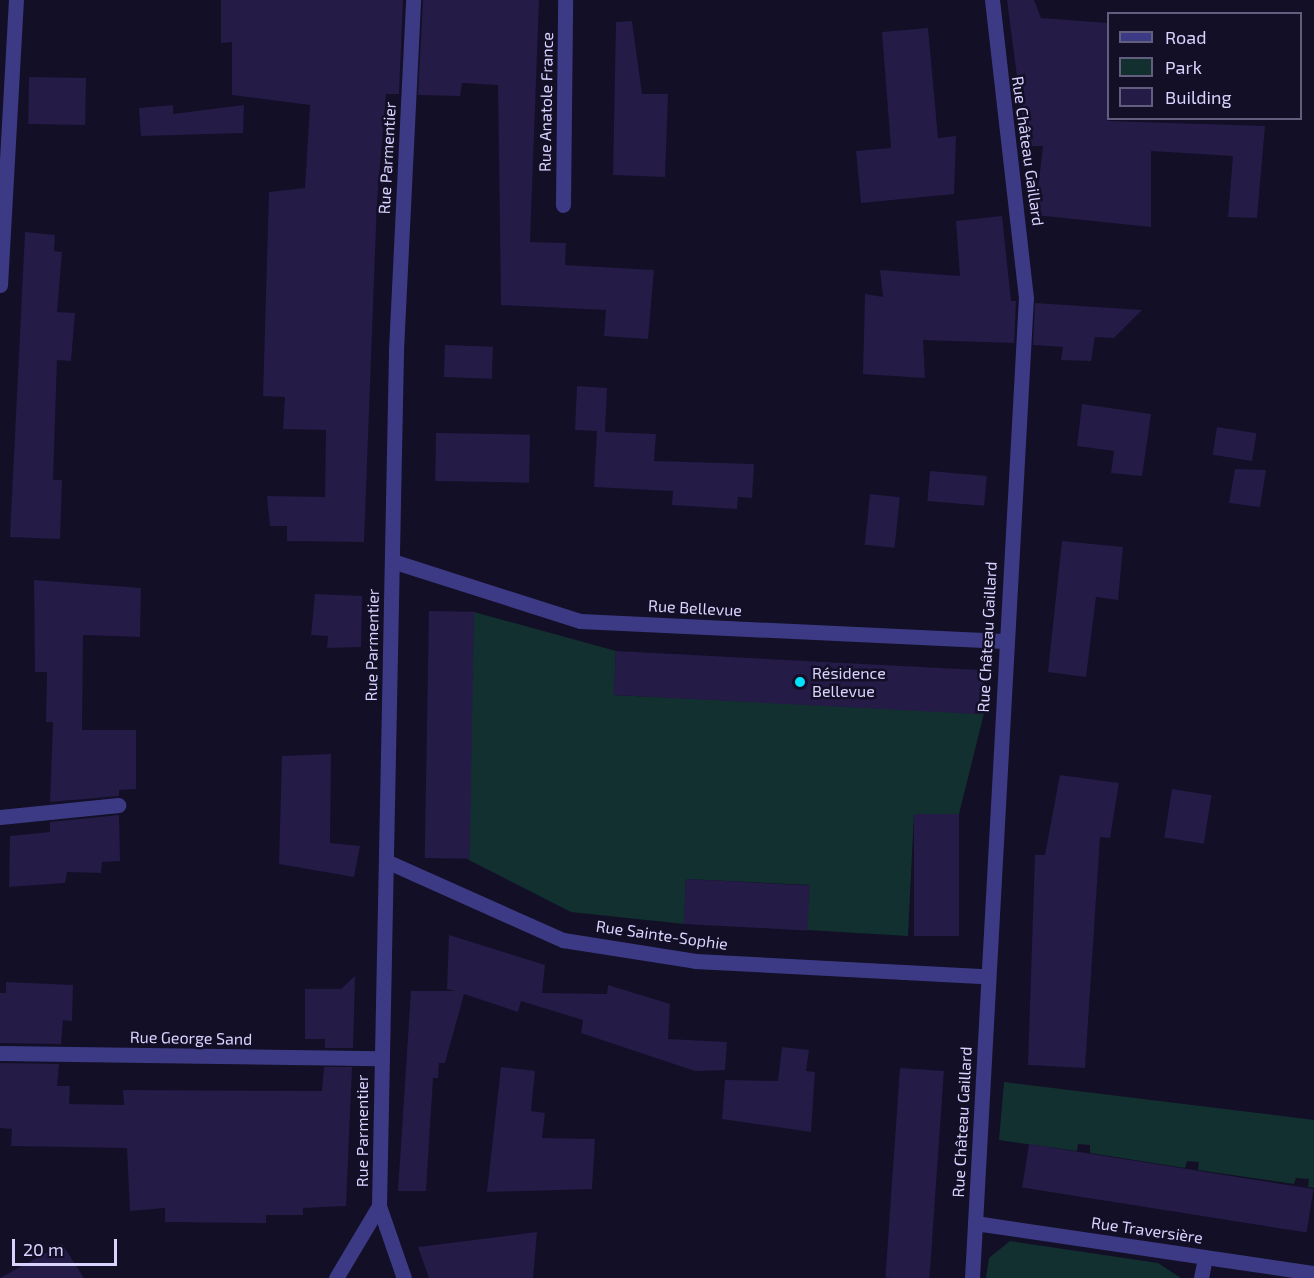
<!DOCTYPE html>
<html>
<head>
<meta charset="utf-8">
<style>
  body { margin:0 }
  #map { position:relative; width:1314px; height:1278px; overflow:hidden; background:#130f26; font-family:"Exo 2",sans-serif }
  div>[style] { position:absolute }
  .green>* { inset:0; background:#12302f }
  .building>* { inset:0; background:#241b47; transform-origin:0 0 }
  .minor>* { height:15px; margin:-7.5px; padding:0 7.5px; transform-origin:7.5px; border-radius:7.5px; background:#3d3a85 }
  .dots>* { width:16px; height:16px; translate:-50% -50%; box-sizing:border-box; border:3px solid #130f26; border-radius:50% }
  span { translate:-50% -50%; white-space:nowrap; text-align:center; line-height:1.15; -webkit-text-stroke:5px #130f26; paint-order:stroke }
  .street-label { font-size:16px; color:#d9d4ff }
  .poi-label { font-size:16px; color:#d9d4ff }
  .left { translate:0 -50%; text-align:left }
  .legend { position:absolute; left:1107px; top:12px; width:195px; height:108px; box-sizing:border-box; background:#130f26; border:2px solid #625e7d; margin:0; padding:8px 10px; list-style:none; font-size:18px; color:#d9d4ff }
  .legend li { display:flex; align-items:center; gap:12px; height:30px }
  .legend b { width:30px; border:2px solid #625e7d }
  .scale { position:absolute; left:12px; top:1239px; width:105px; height:27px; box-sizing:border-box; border:3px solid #d9d4ff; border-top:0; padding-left:8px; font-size:18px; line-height:21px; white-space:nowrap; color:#d9d4ff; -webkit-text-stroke:4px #130f26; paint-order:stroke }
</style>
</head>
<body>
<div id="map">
  <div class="green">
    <div style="clip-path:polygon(474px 612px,616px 651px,614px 695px,984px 713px,959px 814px,914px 814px,908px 936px,807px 930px,809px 885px,686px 879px,684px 924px,571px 912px,467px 859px)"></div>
    <div style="clip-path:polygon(1004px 1082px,1314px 1120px,1314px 1188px,1308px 1187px,1309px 1179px,1296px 1178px,1294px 1184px,1198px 1170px,1199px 1162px,1187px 1161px,1185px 1168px,1090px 1153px,1090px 1145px,1078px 1144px,1077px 1151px,999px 1140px)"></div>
    <div style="clip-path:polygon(1010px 1241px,1158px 1263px,1181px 1278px,986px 1278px,989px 1258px)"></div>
  </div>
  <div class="building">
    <div style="clip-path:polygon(221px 0,403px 0,399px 94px,386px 94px,377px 201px,364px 542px,287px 541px,287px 526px,270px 526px,267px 496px,325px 497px,326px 430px,283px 429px,285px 397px,263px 396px,269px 192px,305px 188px,310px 105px,232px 95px,232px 42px,221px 43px)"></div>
    <div style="clip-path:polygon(423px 0,539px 0,530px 242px,566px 243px,565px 265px,654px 270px,648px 339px,604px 336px,606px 310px,501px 305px,498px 85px,462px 83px,460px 96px,418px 95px)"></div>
    <div style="clip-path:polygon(1007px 0,1034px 0,1041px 18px,1108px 23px,1108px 121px,1265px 126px,1257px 218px,1228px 217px,1233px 156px,1151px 151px,1151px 227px,1035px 215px,1043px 146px,1026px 146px)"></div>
    <div style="clip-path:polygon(632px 21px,642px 94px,668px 94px,665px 177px,613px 175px,616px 22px)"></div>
    <div style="clip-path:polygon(928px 28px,938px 138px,956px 136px,954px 194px,861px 203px,856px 151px,891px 148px,882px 32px)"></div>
    <div style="left:29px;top:77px;width:57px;height:47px;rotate:1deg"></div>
    <div style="clip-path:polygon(173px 105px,173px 114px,244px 105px,243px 133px,141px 136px,139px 108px)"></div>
    <div style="clip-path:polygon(1002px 216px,1011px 301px,1016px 301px,1014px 343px,923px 340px,925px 378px,863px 374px,865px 294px,883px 297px,880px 270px,960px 276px,956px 221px)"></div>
    <div style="clip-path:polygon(25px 232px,55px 235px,54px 251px,62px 252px,57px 312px,75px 313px,71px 361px,57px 360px,53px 480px,62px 480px,60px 539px,10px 537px)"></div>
    <div style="clip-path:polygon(1035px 303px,1142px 310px,1114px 338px,1095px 337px,1091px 361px,1061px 360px,1063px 347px,1033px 345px)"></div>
    <div style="left:445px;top:345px;width:48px;height:32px;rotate:2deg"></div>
    <div style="clip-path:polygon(577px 386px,607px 388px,605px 432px,656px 434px,654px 461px,754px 464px,752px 498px,738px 497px,737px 509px,672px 505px,673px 491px,594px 487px,597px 431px,575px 430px)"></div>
    <div style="clip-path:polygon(1082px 404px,1151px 414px,1142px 476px,1111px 473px,1114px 451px,1077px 446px)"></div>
    <div style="left:1217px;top:427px;width:40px;height:28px;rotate:9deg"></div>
    <div style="left:436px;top:433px;width:94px;height:48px;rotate:1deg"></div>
    <div style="clip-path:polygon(1235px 469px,1266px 470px,1260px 507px,1229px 503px)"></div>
    <div style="left:930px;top:471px;width:57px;height:30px;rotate:5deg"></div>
    <div style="left:870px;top:494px;width:30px;height:51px;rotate:6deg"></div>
    <div style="clip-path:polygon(1062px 541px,1123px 547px,1118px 600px,1096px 597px,1086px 677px,1048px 672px)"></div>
    <div style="clip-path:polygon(34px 580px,141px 588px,140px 637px,83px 635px,82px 730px,136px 730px,136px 789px,119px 790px,119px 796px,50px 802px,53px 722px,46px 722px,47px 672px,35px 672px)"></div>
    <div style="clip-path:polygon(315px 594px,362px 596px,361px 647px,327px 648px,328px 636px,311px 635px)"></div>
    <div style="left:429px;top:611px;width:45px;height:247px;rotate:1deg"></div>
    <div style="left:616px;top:651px;width:369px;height:44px;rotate:3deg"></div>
    <div style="clip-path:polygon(331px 754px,330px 843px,360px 846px,354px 877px,279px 864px,282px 756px)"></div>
    <div style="clip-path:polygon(1060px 775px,1119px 783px,1110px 838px,1100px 837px,1085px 1068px,1028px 1065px,1035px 855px,1045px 855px)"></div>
    <div style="left:1172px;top:789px;width:40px;height:49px;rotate:9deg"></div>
    <div style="left:914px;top:814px;width:45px;height:122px"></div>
    <div style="clip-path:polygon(119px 815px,120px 861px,102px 862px,101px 873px,67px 872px,65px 883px,9px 887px,10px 836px,50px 832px,50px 822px)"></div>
    <div style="left:686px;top:879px;width:124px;height:45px;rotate:3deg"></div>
    <div style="clip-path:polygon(449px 935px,545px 965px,542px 993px,607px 994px,608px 985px,670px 1004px,668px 1039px,727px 1042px,725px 1070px,695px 1071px,581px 1033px,583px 1020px,521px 1001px,518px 1012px,464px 994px,445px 1063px,439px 1063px,438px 1078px,433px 1078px,426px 1191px,398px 1191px,411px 991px,455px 991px,447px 989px)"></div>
    <div style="clip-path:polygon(355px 976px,353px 1048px,325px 1048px,325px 1039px,305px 1039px,305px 989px,341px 989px)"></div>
    <div style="clip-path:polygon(6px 982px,73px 985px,72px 1021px,63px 1020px,61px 1044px,0 1043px,0 993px,6px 993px)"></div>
    <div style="clip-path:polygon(782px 1047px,809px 1050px,806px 1071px,815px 1072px,811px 1132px,722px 1119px,725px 1080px,778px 1081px)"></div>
    <div style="clip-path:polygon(0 1063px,59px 1064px,57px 1086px,70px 1086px,69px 1104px,124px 1105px,123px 1090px,322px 1091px,324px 1067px,352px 1067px,346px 1206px,303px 1208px,303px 1215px,266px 1215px,266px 1223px,165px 1222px,165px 1208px,130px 1211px,127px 1148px,11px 1146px,12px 1129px,0 1128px)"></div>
    <div style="clip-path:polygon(501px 1067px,535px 1071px,531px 1111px,545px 1113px,542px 1138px,595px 1139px,592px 1189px,487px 1192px)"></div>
    <div style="left:900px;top:1068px;width:44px;height:210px;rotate:4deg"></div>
    <div style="left:1029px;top:1144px;width:288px;height:44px;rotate:9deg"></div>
    <div style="clip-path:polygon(537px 1232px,533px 1278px,429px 1278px,418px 1247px)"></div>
    <div style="clip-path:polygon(62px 1244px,84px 1278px,0 1278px)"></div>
  </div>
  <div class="minor">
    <div style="left:563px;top:205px;width:205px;rotate:-89.4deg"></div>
    <div style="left:0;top:285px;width:285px;rotate:-86.8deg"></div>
    <div style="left:392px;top:561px;width:197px;rotate:17.7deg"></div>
    <div style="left:580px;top:621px;width:425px;rotate:2.7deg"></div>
    <div style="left:0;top:817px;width:119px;rotate:-5.8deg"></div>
    <div style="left:386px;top:861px;width:194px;rotate:24.1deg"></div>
    <div style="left:563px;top:940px;width:134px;rotate:9deg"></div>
    <div style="left:695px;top:961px;width:290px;rotate:3deg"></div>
    <div style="left:0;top:1053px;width:381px;rotate:0.8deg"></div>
    <div style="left:379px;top:1206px;width:76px;rotate:70.9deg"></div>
    <div style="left:975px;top:1223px;width:343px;rotate:8.4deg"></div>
    <div style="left:336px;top:1278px;width:84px;rotate:-59.2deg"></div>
    <div style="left:379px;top:1206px;width:856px;rotate:-88.86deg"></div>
    <div style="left:396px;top:350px;width:350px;rotate:-87.2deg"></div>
    <div style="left:972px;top:1278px;width:981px;rotate:-86.85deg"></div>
    <div style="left:1026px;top:298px;width:300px;rotate:-96.5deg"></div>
    <div style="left:1201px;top:1278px;width:21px;rotate:-79deg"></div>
  </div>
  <div class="dots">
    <div style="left:800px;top:682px;background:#00e5ff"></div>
  </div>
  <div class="street-label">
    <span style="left:546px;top:102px;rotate:-89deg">Rue Anatole France</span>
    <span style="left:1028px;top:151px;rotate:82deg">Rue Château Gaillard</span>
    <span style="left:387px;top:158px;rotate:-87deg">Rue Parmentier</span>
    <span style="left:695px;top:608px;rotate:3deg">Rue Bellevue</span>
    <span style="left:987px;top:637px;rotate:-87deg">Rue Château Gaillard</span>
    <span style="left:372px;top:645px;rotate:-89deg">Rue Parmentier</span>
    <span style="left:662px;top:935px;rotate:8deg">Rue Sainte-Sophie</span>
    <span style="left:191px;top:1038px;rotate:1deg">Rue George Sand</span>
    <span style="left:962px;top:1122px;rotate:-87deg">Rue Château Gaillard</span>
    <span style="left:362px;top:1131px;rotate:-90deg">Rue Parmentier</span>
    <span style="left:1147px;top:1230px;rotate:8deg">Rue Traversière</span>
  </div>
  <div class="poi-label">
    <span class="left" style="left:812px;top:682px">Résidence<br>Bellevue</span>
  </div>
  <ul class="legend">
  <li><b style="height:8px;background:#3d3a85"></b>Road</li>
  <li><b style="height:16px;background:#12302f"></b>Park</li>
  <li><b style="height:16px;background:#241b47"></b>Building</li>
  </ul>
  <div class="scale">20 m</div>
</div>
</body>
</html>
